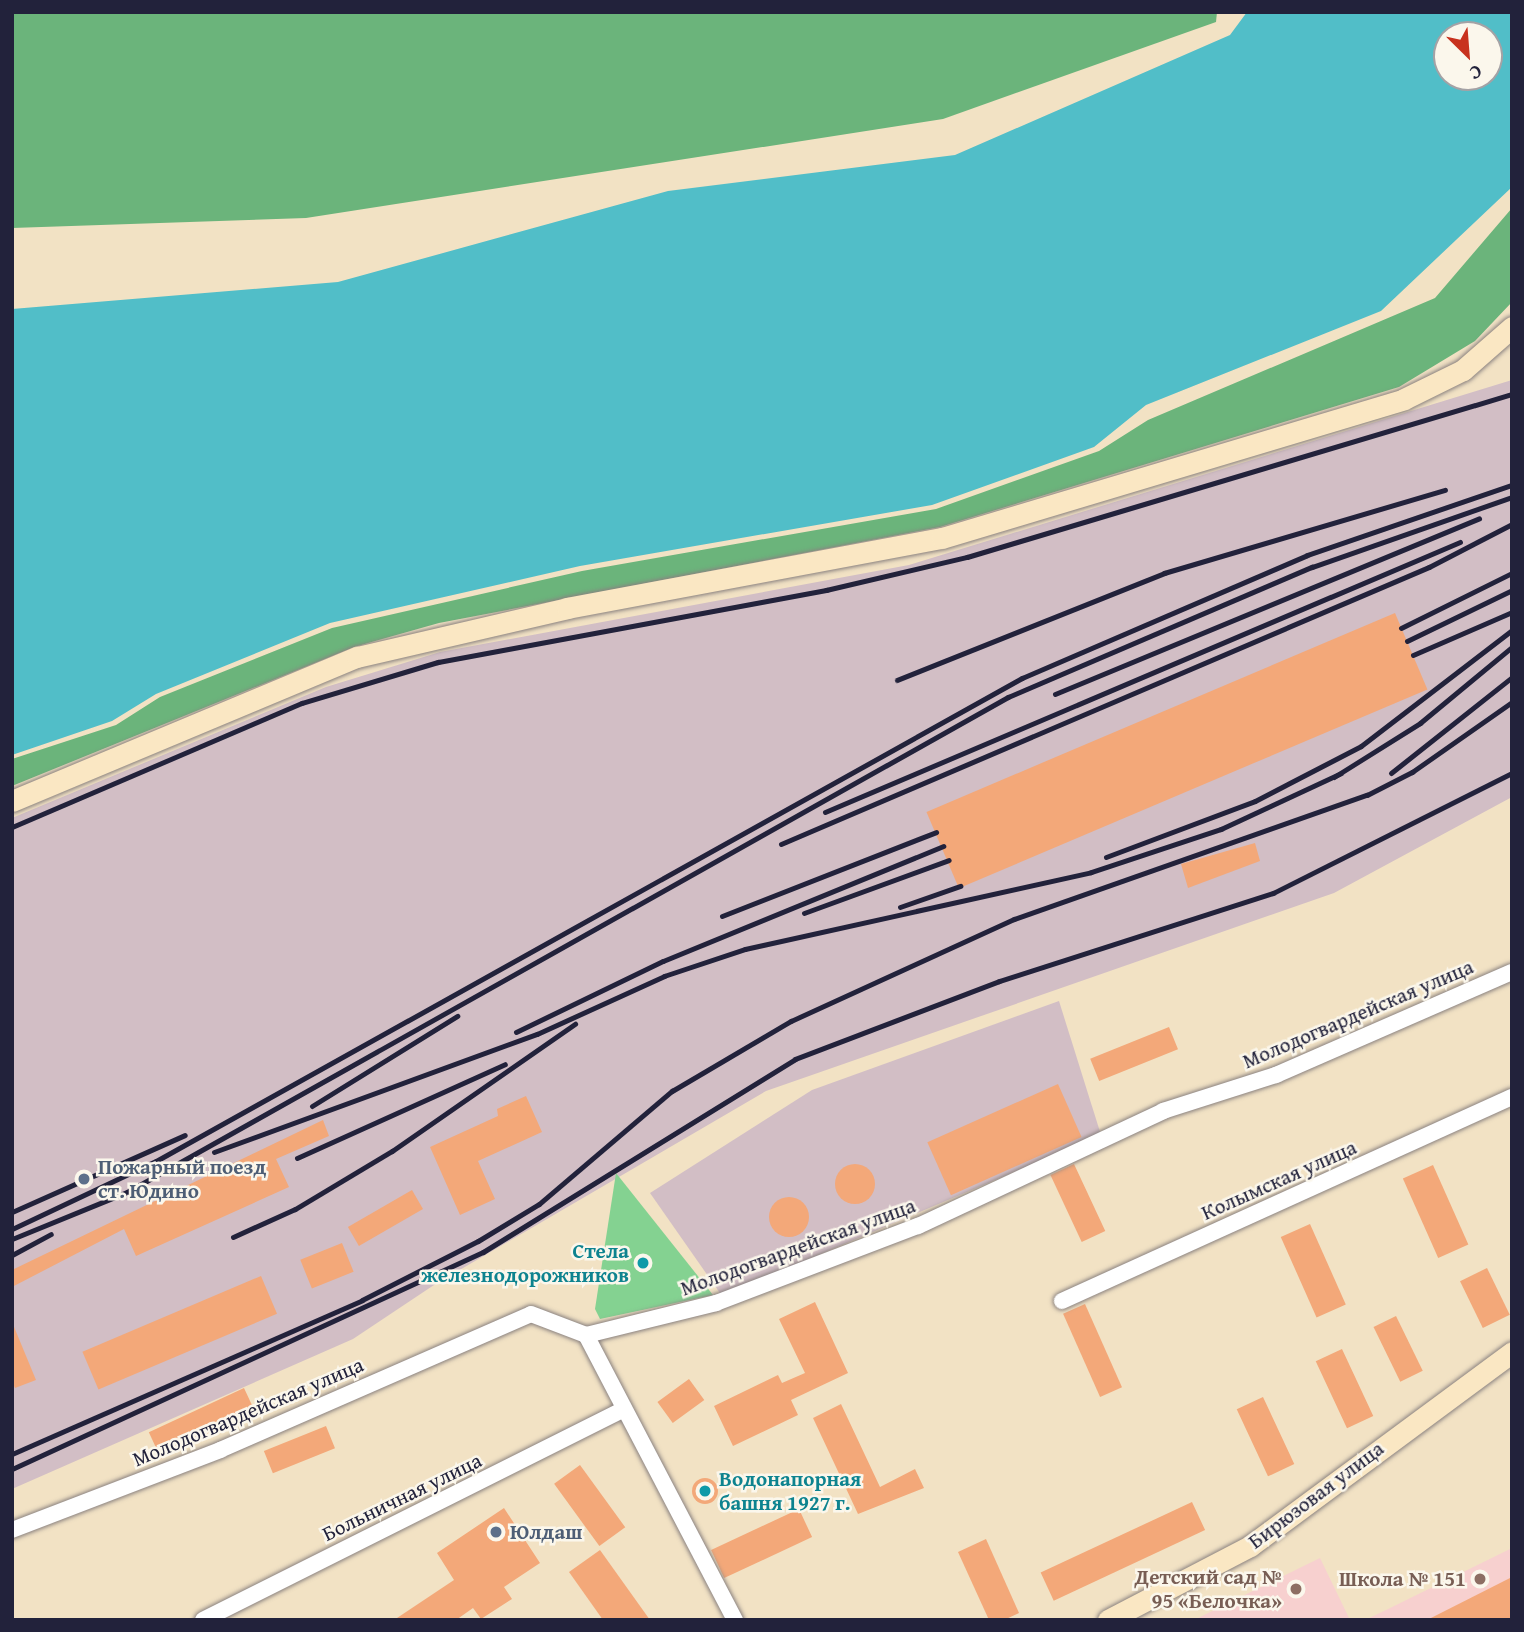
<!DOCTYPE html>
<html>
<head>
<meta charset="utf-8">
<style>
  body { margin:0 }
  #map { position:relative; width:1524px; height:1632px; overflow:hidden; background:#f2e2c4; font-family:"Gentium Book Plus",serif }
  div>[style] { position:absolute }
  .built>* { inset:0; background:#f7d0cf }
  .industrial>* { inset:0; background:#d2bec5 }
  .green>* { inset:0; background:#84d291 }
  .forest>* { inset:0; background:#6bb47b }
  .water>* { inset:0; background:#51bec8 }
  .building>* { inset:0; background:#f3a879; transform-origin:0 0 }
  .round { border-radius:50% }
  .roads { filter:drop-shadow(0 0 2px #8a8280) drop-shadow(0 0 2px #8a8280) }
  .minor>* { height:16px; margin:-8px; padding:0 8px; transform-origin:8px; border-radius:8px; background:#fff }
  .secondary>* { height:21px; margin:-10.5px; padding:0 10.5px; transform-origin:10.5px; border-radius:10.5px; background:#fae7c3 }
  .rail>* { height:5px; margin:-2.5px; padding:0 2.5px; transform-origin:2.5px; border-radius:2.5px; background:#22223b }
  .dots>* { width:19px; height:19px; translate:-50% -50%; box-sizing:border-box; border:4px solid #fbf7ec; border-radius:50% }
  span { translate:-50% -50%; white-space:nowrap; text-align:center; line-height:1.15; -webkit-text-stroke:5px #fbf7ec; paint-order:stroke }
  .street-label { font-size:21px; color:#22223b }
  .service-label { font-size:21px; color:#4e5e75; font-weight:700 }
  .left { translate:0 -50%; text-align:left }
  .culture-label { font-size:21px; color:#0d838f; font-weight:700 }
  .right { translate:-100% -50%; text-align:right }
  .education-label { font-size:21px; color:#785e54; font-weight:700 }
  .frame { position:absolute; inset:0; border:14px solid #22223b; pointer-events:none }
  .north { position:absolute; left:1433px; top:21px; width:70px; height:70px; box-sizing:border-box; background:#fbf7ec; border:2px solid #a4a2a5; border-radius:50%; rotate:155deg; font-size:19px; font-weight:700; line-height:28px; text-align:center; color:#22223b }
  .north::after { content:''; display:block; margin:auto; width:24px; height:32px; background:#c8321e; clip-path:polygon(50% 0,100% 100%,50% 72%,0 100%) }
</style>
</head>
<body>
<div id="map">
  <div class="built">
    <div style="clip-path:polygon(1512px 1548px,1512px 1620px,1365px 1620px,1386px 1610px)"></div>
    <div style="clip-path:polygon(1320px 1558px,1350px 1620px,1194px 1620px)"></div>
  </div>
  <div class="industrial">
    <div style="clip-path:polygon(1512px 380px,1512px 797px,1334px 893px,766px 1091px,434px 1285px,353px 1339px,12px 1489px,12px 818px,326px 687px,440px 652px,909px 565px)"></div>
    <div style="clip-path:polygon(1059px 1001px,1101px 1135px,722px 1296px,650px 1193px,812px 1090px)"></div>
  </div>
  <div class="green">
    <div style="clip-path:polygon(616px 1173px,713px 1295px,600px 1319px,595px 1309px)"></div>
  </div>
  <div class="forest">
    <div style="clip-path:polygon(12px 12px,1217px 12px,1216px 22px,943px 119px,306px 218px,12px 228px)"></div>
    <div style="clip-path:polygon(1512px 208px,1512px 302px,1475px 341px,1399px 387px,940px 527px,439px 623px,354px 647px,12px 786px,12px 759px,116px 725px,160px 697px,332px 628px,582px 571px,936px 509px,1099px 451px,1148px 420px,1435px 298px)"></div>
  </div>
  <div class="water">
    <div style="clip-path:polygon(evenodd,1247px 12px,1512px 12px,1512px 187px,1381px 311px,1146px 405px,1094px 447px,932px 505px,580px 566px,330px 623px,156px 694px,112px 721px,12px 755px,12px 309px,338px 282px,668px 191px,955px 155px,1230px 35px,1247px 12px,1447px 35px,1489px 35px,1489px 77px,1447px 77px,1447px 35px)"></div>
  </div>
  <div class="building">
    <div style="left:1395px;top:613px;width:83px;height:509px;rotate:67deg"></div>
    <div style="clip-path:polygon(1255px 843px,1260px 861px,1188px 888px,1181px 864px)"></div>
    <div style="left:1169px;top:1027px;width:24px;height:85px;rotate:68deg"></div>
    <div style="left:1058px;top:1084px;width:58px;height:143px;rotate:66deg"></div>
    <div style="clip-path:polygon(526px 1096px,542px 1132px,478px 1161px,495px 1199px,460px 1215px,430px 1147px,498px 1116px,497px 1109px)"></div>
    <div style="clip-path:polygon(323px 1120px,329px 1136px,276px 1159px,289px 1187px,136px 1256px,124px 1229px,12px 1287px,12px 1270px)"></div>
    <div class="round" style="left:835px;top:1164px;width:40px;height:40px"></div>
    <div style="left:1074px;top:1164px;width:74px;height:26px;rotate:65deg"></div>
    <div style="left:1433px;top:1165px;width:87px;height:33px;rotate:66deg"></div>
    <div style="left:412px;top:1190px;width:22px;height:74px;rotate:60deg"></div>
    <div class="round" style="left:769px;top:1197px;width:40px;height:40px"></div>
    <div style="left:1310px;top:1224px;width:88px;height:32px;rotate:66deg"></div>
    <div style="left:342px;top:1243px;width:31px;height:45px;rotate:68deg"></div>
    <div style="left:1487px;top:1268px;width:52px;height:30px;rotate:64deg"></div>
    <div style="left:261px;top:1276px;width:41px;height:194px;rotate:67deg"></div>
    <div style="clip-path:polygon(815px 1302px,848px 1373px,791px 1400px,798px 1415px,733px 1446px,714px 1406px,778px 1375px,782px 1383px,805px 1373px,779px 1319px)"></div>
    <div style="left:1085px;top:1304px;width:91px;height:24px;rotate:66deg"></div>
    <div style="left:1396px;top:1316px;width:61px;height:25px;rotate:64deg"></div>
    <div style="clip-path:polygon(12px 1322px,36px 1380px,15px 1388px,12px 1381px)"></div>
    <div style="left:1342px;top:1349px;width:74px;height:29px;rotate:65deg"></div>
    <div style="left:689px;top:1379px;width:26px;height:39px;rotate:54deg"></div>
    <div style="left:244px;top:1388px;width:29px;height:105px;rotate:65deg"></div>
    <div style="left:1263px;top:1397px;width:74px;height:29px;rotate:65deg"></div>
    <div style="clip-path:polygon(841px 1404px,880px 1487px,915px 1469px,924px 1488px,858px 1514px,813px 1418px)"></div>
    <div style="left:326px;top:1426px;width:24px;height:67px;rotate:68deg"></div>
    <div style="left:580px;top:1465px;width:77px;height:32px;rotate:54deg"></div>
    <div class="round" style="left:692px;top:1478px;width:26px;height:26px"></div>
    <div style="left:1192px;top:1502px;width:31px;height:167px;rotate:65deg"></div>
    <div style="clip-path:polygon(504px 1508px,540px 1563px,504px 1587px,512px 1599px,481px 1619px,473px 1608px,456px 1620px,394px 1620px,454px 1580px,437px 1553px)"></div>
    <div style="left:799px;top:1509px;width:31px;height:97px;rotate:65deg"></div>
    <div style="clip-path:polygon(986px 1539px,1019px 1613px,1004px 1620px,989px 1620px,958px 1552px)"></div>
    <div style="clip-path:polygon(600px 1550px,650px 1620px,603px 1620px,569px 1572px)"></div>
    <div style="clip-path:polygon(1512px 1577px,1512px 1620px,1427px 1620px)"></div>
  </div>
  <div class="roads">
    <div class="minor">
      <div style="left:1062px;top:1301px;width:494px;rotate:-24.4deg"></div>
      <div style="left:586px;top:1335px;width:322px;rotate:62.4deg"></div>
      <div style="left:12px;top:1530px;width:223px;rotate:-21deg"></div>
      <div style="left:220px;top:1450px;width:339px;rotate:-23.6deg"></div>
      <div style="left:531px;top:1314px;width:59px;rotate:20.9deg"></div>
      <div style="left:586px;top:1335px;width:134px;rotate:-13.8deg"></div>
      <div style="left:716px;top:1303px;width:216px;rotate:-20.9deg"></div>
      <div style="left:918px;top:1226px;width:271px;rotate:-25.1deg"></div>
      <div style="left:1163px;top:1111px;width:119px;rotate:-17.7deg"></div>
      <div style="left:1276px;top:1075px;width:257px;rotate:-23.6deg"></div>
      <div style="left:203px;top:1620px;width:467px;rotate:-26.6deg"></div>
    </div>
    <div class="secondary">
      <div style="left:12px;top:801px;width:374px;rotate:-22.7deg"></div>
      <div style="left:357px;top:657px;width:216px;rotate:-13.1deg"></div>
      <div style="left:567px;top:608px;width:381px;rotate:-10.6deg"></div>
      <div style="left:942px;top:538px;width:482px;rotate:-16.7deg"></div>
      <div style="left:1404px;top:399px;width:66px;rotate:-26.2deg"></div>
      <div style="left:1463px;top:370px;width:65px;rotate:-41.3deg"></div>
      <div style="left:1108px;top:1620px;width:160px;rotate:-27.5deg"></div>
      <div style="left:1250px;top:1546px;width:326px;rotate:-36.5deg"></div>
    </div>
  </div>
  <div class="rail">
    <div style="left:1401px;top:628px;width:124px;rotate:-26.4deg"></div>
    <div style="left:1407px;top:641px;width:117px;rotate:-25.9deg"></div>
    <div style="left:1413px;top:655px;width:108px;rotate:-23.5deg"></div>
    <div style="left:897px;top:680px;width:288px;rotate:-21.8deg"></div>
    <div style="left:1164px;top:573px;width:293px;rotate:-16.5deg"></div>
    <div style="left:1055px;top:694px;width:459px;rotate:-22.5deg"></div>
    <div style="left:1391px;top:773px;width:154px;rotate:-38.4deg"></div>
    <div style="left:1334px;top:777px;width:102px;rotate:-32.1deg"></div>
    <div style="left:1420px;top:723px;width:119px;rotate:-39.6deg"></div>
    <div style="left:825px;top:812px;width:690px;rotate:-23.04deg"></div>
    <div style="left:12px;top:827px;width:315px;rotate:-23.2deg"></div>
    <div style="left:302px;top:703px;width:142px;rotate:-16.8deg"></div>
    <div style="left:438px;top:662px;width:395px;rotate:-10.5deg"></div>
    <div style="left:826px;top:590px;width:145px;rotate:-13.2deg"></div>
    <div style="left:967px;top:557px;width:569px;rotate:-16.65deg"></div>
    <div style="left:781px;top:844px;width:705px;rotate:-23.15deg"></div>
    <div style="left:1429px;top:567px;width:93px;rotate:-27.4deg"></div>
    <div style="left:1106px;top:857px;width:159px;rotate:-20.6deg"></div>
    <div style="left:1255px;top:801px;width:119px;rotate:-27.4deg"></div>
    <div style="left:1361px;top:746px;width:190px;rotate:-37.5deg"></div>
    <div style="left:900px;top:907px;width:64px;rotate:-19.3deg"></div>
    <div style="left:804px;top:913px;width:154px;rotate:-20.1deg"></div>
    <div style="left:722px;top:916px;width:230px;rotate:-21.4deg"></div>
    <div style="left:516px;top:1032px;width:163px;rotate:-25.8deg"></div>
    <div style="left:663px;top:961px;width:303px;rotate:-22.3deg"></div>
    <div style="left:312px;top:1106px;width:171px;rotate:-31.8deg"></div>
    <div style="left:214px;top:1152px;width:344px;rotate:-20.1deg"></div>
    <div style="left:537px;top:1034px;width:140px;rotate:-24.5deg"></div>
    <div style="left:664px;top:976px;width:85px;rotate:-18.4deg"></div>
    <div style="left:745px;top:949px;width:354px;rotate:-12.5deg"></div>
    <div style="left:1091px;top:872px;width:137px;rotate:-18.3deg"></div>
    <div style="left:1221px;top:829px;width:132px;rotate:-25deg"></div>
    <div style="left:297px;top:1158px;width:228px;rotate:-24.3deg"></div>
    <div style="left:12px;top:1212px;width:189px;rotate:-24deg"></div>
    <div style="left:12px;top:1229px;width:159px;rotate:-25.3deg"></div>
    <div style="left:156px;top:1161px;width:992px;rotate:-29.15deg"></div>
    <div style="left:1022px;top:678px;width:310px;rotate:-23.3deg"></div>
    <div style="left:1307px;top:555px;width:217px;rotate:-18.9deg"></div>
    <div style="left:233px;top:1237px;width:68px;rotate:-24.3deg"></div>
    <div style="left:295px;top:1209px;width:113px;rotate:-30.9deg"></div>
    <div style="left:392px;top:1151px;width:223px;rotate:-34.8deg"></div>
    <div style="left:12px;top:1239px;width:124px;rotate:-22.2deg"></div>
    <div style="left:127px;top:1192px;width:1011px;rotate:-29.33deg"></div>
    <div style="left:1008px;top:697px;width:331px;rotate:-23.2deg"></div>
    <div style="left:1312px;top:567px;width:212px;rotate:-19.3deg"></div>
    <div style="left:12px;top:1255px;width:44px;rotate:-28.3deg"></div>
    <div style="left:12px;top:1454px;width:382px;rotate:-23.7deg"></div>
    <div style="left:362px;top:1300px;width:130px;rotate:-27deg"></div>
    <div style="left:478px;top:1241px;width:71px;rotate:-31.2deg"></div>
    <div style="left:539px;top:1204px;width:175px;rotate:-40.4deg"></div>
    <div style="left:672px;top:1091px;width:138px;rotate:-30.5deg"></div>
    <div style="left:791px;top:1021px;width:245px;rotate:-24.6deg"></div>
    <div style="left:1014px;top:919px;width:374px;rotate:-19.4deg"></div>
    <div style="left:1367px;top:795px;width:51px;rotate:-27.1deg"></div>
    <div style="left:1412px;top:772px;width:122px;rotate:-35deg"></div>
    <div style="left:12px;top:1469px;width:519px;rotate:-24.74deg"></div>
    <div style="left:483px;top:1252px;width:367px;rotate:-31.7deg"></div>
    <div style="left:795px;top:1059px;width:218px;rotate:-20.9deg"></div>
    <div style="left:999px;top:981px;width:288px;rotate:-17.8deg"></div>
    <div style="left:1273px;top:893px;width:267px;rotate:-26.7deg"></div>
  </div>
  <div class="dots">
    <div style="left:84px;top:1179px;background:#5c6f8a"></div>
    <div style="left:643px;top:1263px;background:#0f9aa8"></div>
    <div style="left:705px;top:1491px;background:#0f9aa8"></div>
    <div style="left:496px;top:1532px;background:#5c6f8a"></div>
    <div style="left:1480px;top:1579px;background:#8d6e63"></div>
    <div style="left:1296px;top:1589px;background:#8d6e63"></div>
  </div>
  <div class="street-label">
    <span style="left:1358px;top:1014px;rotate:-23deg">Молодогвардейская улица</span>
    <span style="left:1279px;top:1180px;rotate:-24deg">Колымская улица</span>
    <span style="left:798px;top:1247px;rotate:-20deg">Молодогвардейская улица</span>
    <span style="left:248px;top:1412px;rotate:-23deg">Молодогвардейская улица</span>
    <span style="left:1316px;top:1495px;rotate:-37deg">Бирюзовая улица</span>
    <span style="left:402px;top:1497px;rotate:-26deg">Больничная улица</span>
  </div>
  <div class="service-label">
    <span class="left" style="left:98px;top:1179px">Пожарный поезд<br>ст. Юдино</span>
    <span class="left" style="left:510px;top:1532px">Юлдаш</span>
  </div>
  <div class="culture-label">
    <span class="right" style="left:629px;top:1263px">Стела<br>железнодорожников</span>
    <span class="left" style="left:719px;top:1491px">Водонапорная<br>башня 1927 г.</span>
  </div>
  <div class="education-label">
    <span class="right" style="left:1282px;top:1589px">Детский сад №<br>95 «Белочка»</span>
    <span class="right" style="left:1466px;top:1579px">Школа № 151</span>
  </div>
  <div class="frame"></div>
  <div class="north">С</div>
</div>
</body>
</html>
